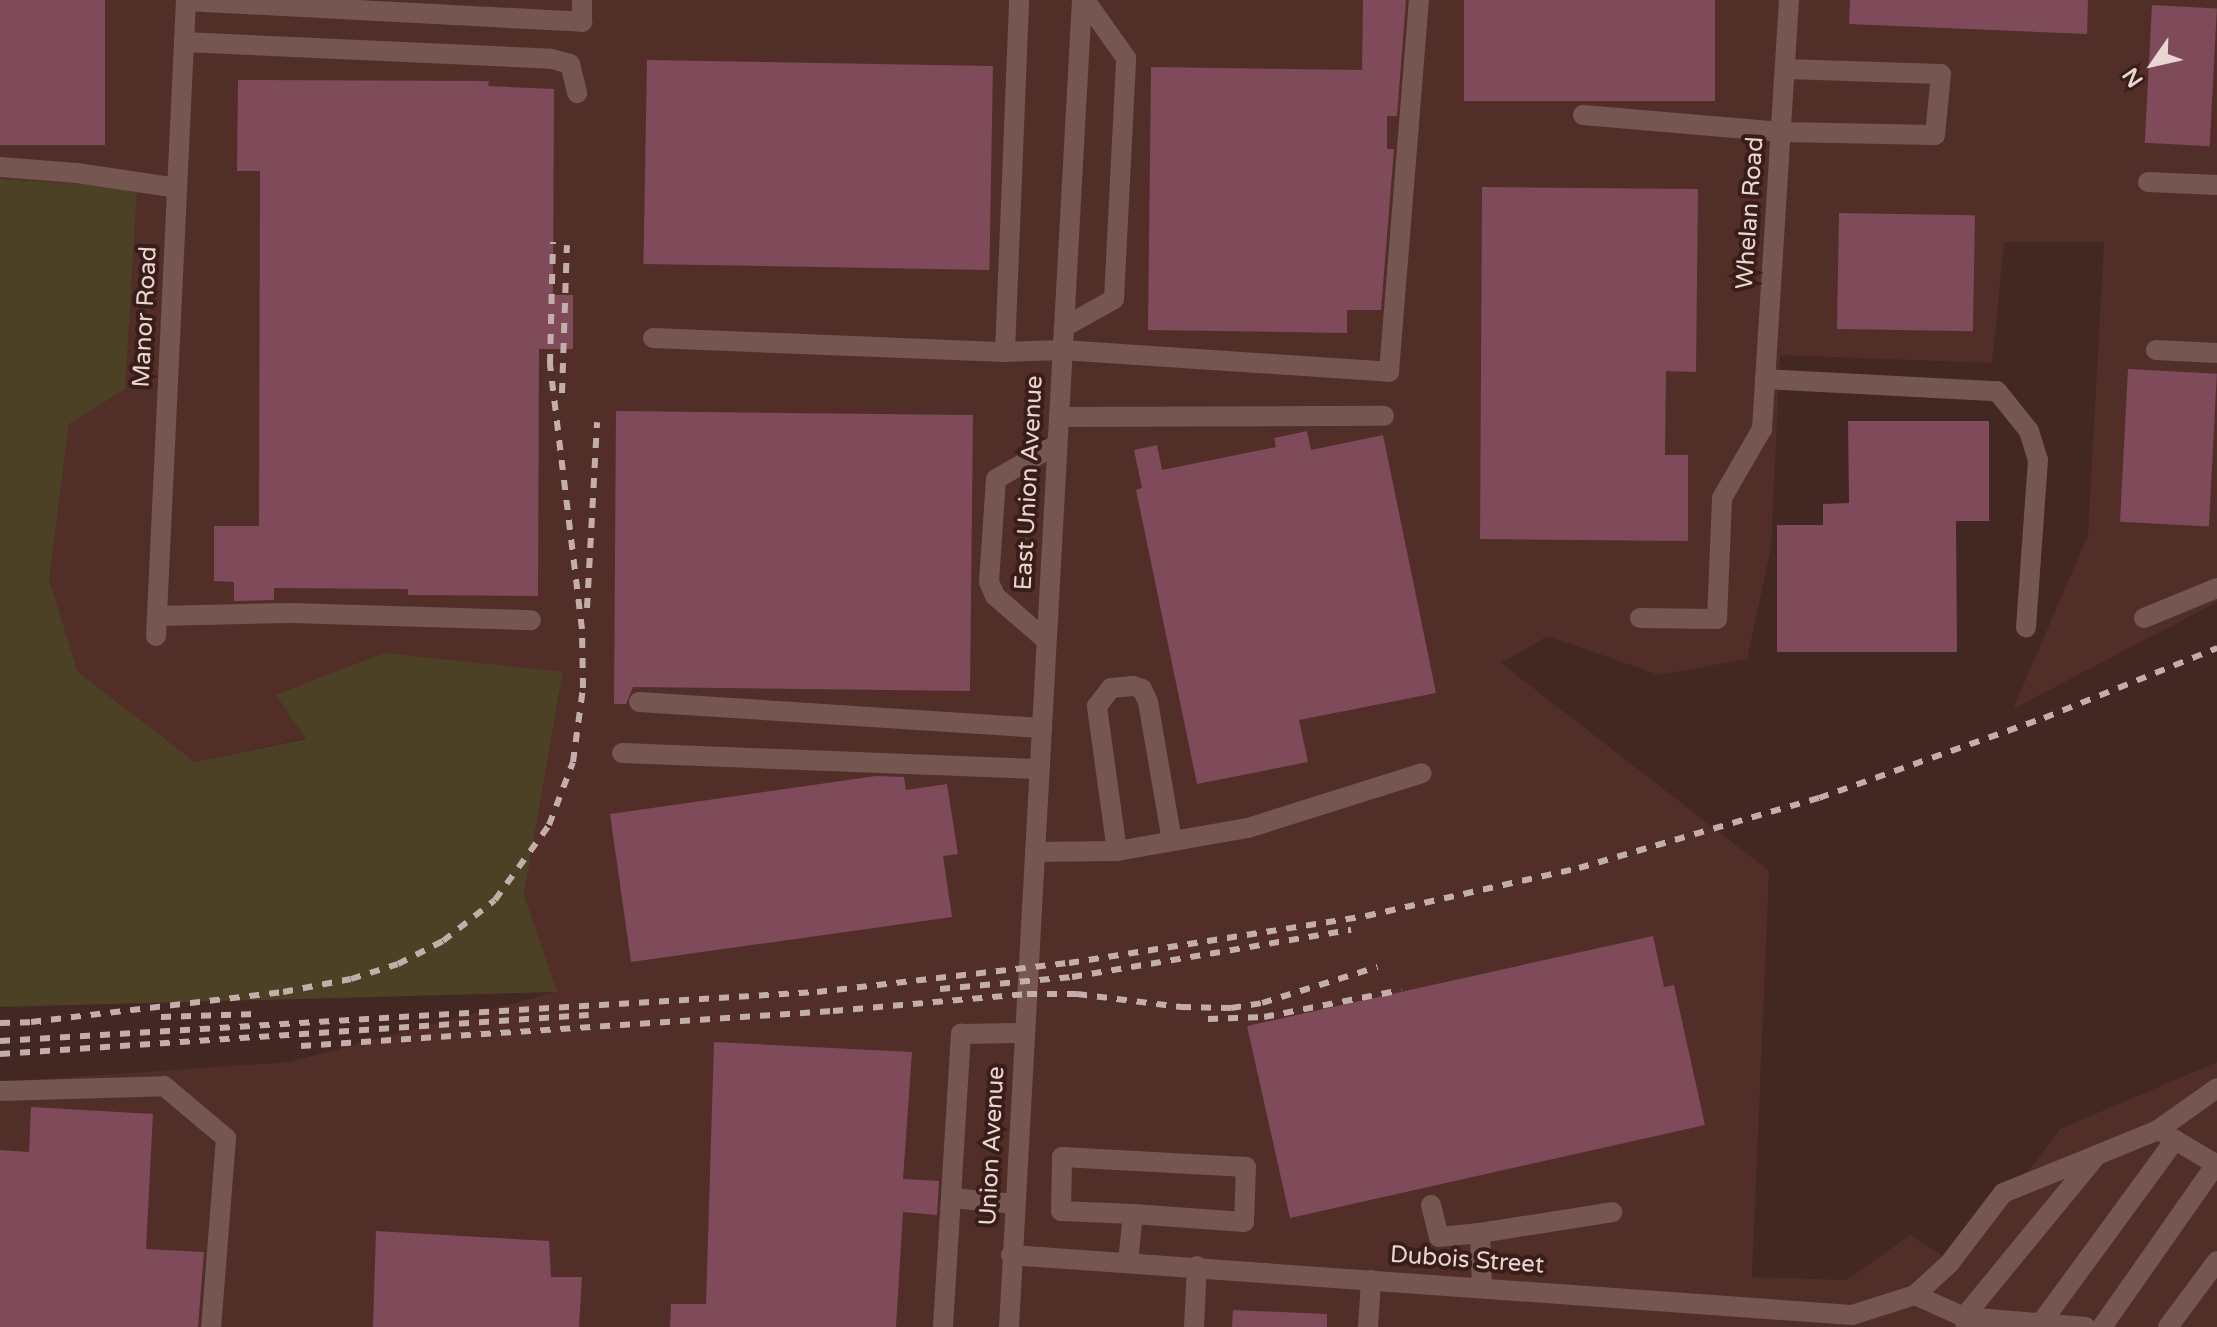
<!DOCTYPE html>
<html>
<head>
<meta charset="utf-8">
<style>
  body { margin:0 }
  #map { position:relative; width:2217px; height:1327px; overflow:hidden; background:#432722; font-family:"Varela Round",sans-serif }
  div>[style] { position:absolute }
  .built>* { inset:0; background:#522e28 }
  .green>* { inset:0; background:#4c4125 }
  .building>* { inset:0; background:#7f4a5a; transform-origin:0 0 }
  .minor>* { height:20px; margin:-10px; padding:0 10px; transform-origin:10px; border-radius:10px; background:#765650 }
  .rail>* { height:6px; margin-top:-3px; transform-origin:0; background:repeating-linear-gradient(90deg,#c3aeaa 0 10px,transparent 0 20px) }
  span { translate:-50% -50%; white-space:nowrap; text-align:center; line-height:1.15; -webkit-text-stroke:8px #381d18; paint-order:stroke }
  .street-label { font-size:24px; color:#e9d6d2 }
  .north { position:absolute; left:2113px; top:24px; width:80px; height:80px; -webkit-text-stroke:6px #381d18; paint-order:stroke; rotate:236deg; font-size:22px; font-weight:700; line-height:32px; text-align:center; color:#e9d6d2 }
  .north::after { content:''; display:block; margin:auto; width:28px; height:36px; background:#e9d6d2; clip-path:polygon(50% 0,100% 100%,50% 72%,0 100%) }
</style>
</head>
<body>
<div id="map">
  <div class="built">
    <div style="clip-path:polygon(0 0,2217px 0,2217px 602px,2013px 709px,2088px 535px,2104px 242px,2004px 242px,1992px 363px,1780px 355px,1771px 548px,1747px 659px,1659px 675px,1548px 636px,1501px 663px,1769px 871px,1752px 1277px,1847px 1280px,1910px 1235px,1957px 1265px,2060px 1129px,2217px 1062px,2217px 1327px,0 1327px,0 1082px,289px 1062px,556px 992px,524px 895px,563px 673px,277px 695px,306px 738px,195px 762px,78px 672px,49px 580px,69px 423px,136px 187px,0 179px)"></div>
  </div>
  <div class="green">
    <div style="clip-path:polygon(0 179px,137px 187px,125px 389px,69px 424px,49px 580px,78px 672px,195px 762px,306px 739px,276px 695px,384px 653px,563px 672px,524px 895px,557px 992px,0 1007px)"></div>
  </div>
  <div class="building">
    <div style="left:0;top:0;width:105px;height:145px"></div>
    <div style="clip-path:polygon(1363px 0,1406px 0,1397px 116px,1387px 116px,1387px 149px,1394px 149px,1381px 310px,1347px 310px,1347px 333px,1148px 330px,1151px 67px,1362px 70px)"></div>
    <div style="left:1464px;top:0;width:251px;height:101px"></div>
    <div style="clip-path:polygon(1850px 0,2088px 0,2087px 34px,1849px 24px)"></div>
    <div style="left:2152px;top:5px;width:65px;height:138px;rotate:3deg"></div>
    <div style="left:647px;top:60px;width:346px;height:204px;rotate:1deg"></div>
    <div style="clip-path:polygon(238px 80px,489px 81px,488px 86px,554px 89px,553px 295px,573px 295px,573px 349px,539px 349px,538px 596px,408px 595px,408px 589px,274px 588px,274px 600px,234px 601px,234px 582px,214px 581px,214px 526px,259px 526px,260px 171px,237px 171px)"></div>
    <div style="clip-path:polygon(1482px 187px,1698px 189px,1696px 372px,1666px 371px,1665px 455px,1688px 455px,1688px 541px,1480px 539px)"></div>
    <div style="left:1839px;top:213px;width:136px;height:116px;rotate:1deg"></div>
    <div style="left:2128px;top:369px;width:89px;height:153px;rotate:3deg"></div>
    <div style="clip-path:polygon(616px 411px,973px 415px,970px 691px,633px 687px,626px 704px,614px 704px)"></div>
    <div style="clip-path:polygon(1848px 421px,1989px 421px,1989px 521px,1956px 521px,1957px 652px,1777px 652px,1777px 525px,1823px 525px,1823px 504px,1849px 503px)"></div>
    <div style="clip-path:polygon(1307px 431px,1311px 450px,1383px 435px,1436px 693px,1299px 720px,1308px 762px,1197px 784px,1136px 490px,1142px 488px,1134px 450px,1157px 445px,1162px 470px,1276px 447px,1274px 438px)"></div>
    <div style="clip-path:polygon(876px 776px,904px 777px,906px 790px,947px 784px,958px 854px,943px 856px,952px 917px,631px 962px,610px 814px)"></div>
    <div style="clip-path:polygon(1653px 936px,1664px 987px,1674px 985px,1705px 1125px,1290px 1218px,1247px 1026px)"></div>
    <div style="clip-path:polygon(714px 1042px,912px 1052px,903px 1179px,939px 1181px,937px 1215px,903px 1212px,896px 1327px,670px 1327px,671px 1304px,706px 1304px)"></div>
    <div style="clip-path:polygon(31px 1107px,153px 1114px,146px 1249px,204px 1252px,198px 1327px,0 1327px,0 1150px,29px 1152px)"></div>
    <div style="clip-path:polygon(376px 1231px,549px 1241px,551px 1277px,582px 1277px,579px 1327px,373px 1327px)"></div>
    <div style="clip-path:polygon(1233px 1310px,1327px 1314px,1327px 1327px,1232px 1327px)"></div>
  </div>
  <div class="minor">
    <div style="left:186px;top:1px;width:397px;rotate:3deg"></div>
    <div style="left:582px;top:22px;width:22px;rotate:-90deg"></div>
    <div style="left:184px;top:42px;width:368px;rotate:2.6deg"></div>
    <div style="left:552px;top:59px;width:19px;rotate:16deg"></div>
    <div style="left:570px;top:64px;width:30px;rotate:76deg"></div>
    <div style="left:1583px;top:115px;width:199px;rotate:4.9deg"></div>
    <div style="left:1781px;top:132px;width:154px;rotate:1.1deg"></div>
    <div style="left:1935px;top:135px;width:61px;rotate:-84.4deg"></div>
    <div style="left:1941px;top:74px;width:156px;rotate:-178.2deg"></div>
    <div style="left:0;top:167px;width:77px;rotate:4.5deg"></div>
    <div style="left:77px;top:173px;width:101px;rotate:8.5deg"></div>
    <div style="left:2148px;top:182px;width:69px;rotate:2.5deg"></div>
    <div style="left:1064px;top:327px;width:57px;rotate:-29.2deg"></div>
    <div style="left:1114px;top:299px;width:241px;rotate:-87.1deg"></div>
    <div style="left:1126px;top:58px;width:71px;rotate:-125.3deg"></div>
    <div style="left:653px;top:338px;width:352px;rotate:2.3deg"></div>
    <div style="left:1005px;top:352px;width:352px;rotate:-87.7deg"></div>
    <div style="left:2156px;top:350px;width:61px;rotate:2.8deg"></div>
    <div style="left:1005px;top:352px;width:57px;rotate:-2deg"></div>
    <div style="left:1062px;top:350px;width:328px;rotate:3.8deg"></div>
    <div style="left:1389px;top:372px;width:373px;rotate:-85.4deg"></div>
    <div style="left:1765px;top:379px;width:232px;rotate:3deg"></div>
    <div style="left:1997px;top:391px;width:51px;rotate:51.3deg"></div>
    <div style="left:2029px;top:431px;width:30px;rotate:73deg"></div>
    <div style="left:2038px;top:460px;width:168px;rotate:94.1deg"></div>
    <div style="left:1059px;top:417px;width:325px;rotate:-0.2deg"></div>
    <div style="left:157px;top:616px;width:133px;rotate:-1.3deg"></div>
    <div style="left:290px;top:613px;width:241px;rotate:1.7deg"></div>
    <div style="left:1640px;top:618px;width:77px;rotate:0.7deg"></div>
    <div style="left:1717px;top:619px;width:121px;rotate:-87.6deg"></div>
    <div style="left:1722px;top:498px;width:80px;rotate:-59.9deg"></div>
    <div style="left:1762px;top:429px;width:430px;rotate:-86.4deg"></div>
    <div style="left:2144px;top:618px;width:79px;rotate:-22.3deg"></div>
    <div style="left:156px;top:636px;width:637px;rotate:-87.3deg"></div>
    <div style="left:1046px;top:640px;width:67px;rotate:-139.2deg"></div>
    <div style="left:995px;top:596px;width:15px;rotate:-113deg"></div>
    <div style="left:989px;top:582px;width:103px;rotate:-86.1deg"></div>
    <div style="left:996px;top:479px;width:70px;rotate:-29.8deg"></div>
    <div style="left:639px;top:702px;width:404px;rotate:3.7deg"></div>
    <div style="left:622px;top:753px;width:417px;rotate:2.2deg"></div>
    <div style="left:1117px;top:851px;width:146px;rotate:-97.9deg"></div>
    <div style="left:1097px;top:706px;width:23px;rotate:-52deg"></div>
    <div style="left:1111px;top:688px;width:22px;rotate:-5deg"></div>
    <div style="left:1133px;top:686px;width:9px;rotate:18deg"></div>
    <div style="left:1142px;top:689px;width:14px;rotate:65deg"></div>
    <div style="left:1148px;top:702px;width:141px;rotate:80.2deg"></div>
    <div style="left:1035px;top:852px;width:82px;rotate:-0.7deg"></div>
    <div style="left:1117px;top:851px;width:133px;rotate:-10deg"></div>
    <div style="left:1248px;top:828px;width:182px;rotate:-17.5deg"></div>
    <div style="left:0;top:1091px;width:164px;rotate:-1.7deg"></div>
    <div style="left:164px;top:1086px;width:81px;rotate:40deg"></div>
    <div style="left:226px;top:1138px;width:190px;rotate:94.5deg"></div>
    <div style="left:2165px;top:1134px;width:61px;rotate:30.8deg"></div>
    <div style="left:952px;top:1198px;width:63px;rotate:5.4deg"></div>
    <div style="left:1431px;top:1205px;width:33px;rotate:76deg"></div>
    <div style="left:1439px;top:1237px;width:41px;rotate:-5.6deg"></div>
    <div style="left:1011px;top:1255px;width:843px;rotate:4.08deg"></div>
    <div style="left:1852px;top:1315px;width:66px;rotate:-17.6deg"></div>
    <div style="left:1915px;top:1295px;width:46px;rotate:-42.4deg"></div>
    <div style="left:1949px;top:1264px;width:89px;rotate:-52.7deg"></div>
    <div style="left:2003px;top:1193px;width:101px;rotate:-22deg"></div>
    <div style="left:1128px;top:1262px;width:48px;rotate:-84.1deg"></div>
    <div style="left:1133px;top:1214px;width:72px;rotate:-177.6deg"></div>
    <div style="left:1061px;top:1211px;width:54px;rotate:-88.9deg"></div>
    <div style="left:1062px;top:1157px;width:184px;rotate:3.1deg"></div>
    <div style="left:1246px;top:1167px;width:55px;rotate:92.1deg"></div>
    <div style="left:1244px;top:1222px;width:111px;rotate:-175.9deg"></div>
    <div style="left:1482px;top:1287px;width:54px;rotate:-92.1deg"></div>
    <div style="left:1480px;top:1233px;width:134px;rotate:-9deg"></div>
    <div style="left:1915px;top:1295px;width:54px;rotate:24.2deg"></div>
    <div style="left:1964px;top:1317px;width:122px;rotate:4.7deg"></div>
    <div style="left:2041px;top:1323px;width:227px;rotate:-53.8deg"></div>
    <div style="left:943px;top:1327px;width:294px;rotate:-86.5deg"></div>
    <div style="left:961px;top:1034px;width:64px;rotate:-0.9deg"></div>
    <div style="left:1009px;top:1327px;width:1329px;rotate:-86.85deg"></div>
    <div style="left:1194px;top:1327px;width:61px;rotate:-87.2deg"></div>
    <div style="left:1368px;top:1327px;width:47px;rotate:-86.3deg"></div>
    <div style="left:1966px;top:1327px;width:10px;rotate:-101deg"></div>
    <div style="left:1964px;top:1317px;width:210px;rotate:-50.6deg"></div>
    <div style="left:2097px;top:1155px;width:66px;rotate:-22.3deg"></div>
    <div style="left:2158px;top:1130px;width:72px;rotate:-35.4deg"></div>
    <div style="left:2102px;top:1327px;width:200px;rotate:-55deg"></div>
    <div style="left:2168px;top:1327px;width:82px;rotate:-53.4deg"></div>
  </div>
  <div class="rail">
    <div style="left:562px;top:393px;width:148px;rotate:-88.1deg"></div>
    <div style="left:587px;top:608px;width:186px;rotate:-86.9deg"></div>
    <div style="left:940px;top:989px;width:133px;rotate:-5.2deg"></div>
    <div style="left:1072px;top:977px;width:283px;rotate:-9.6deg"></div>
    <div style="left:161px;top:1017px;width:96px;rotate:-1.8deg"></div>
    <div style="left:1208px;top:1019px;width:56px;rotate:-2deg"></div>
    <div style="left:1264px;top:1017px;width:140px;rotate:-11.1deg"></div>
    <div style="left:31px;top:1022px;width:254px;rotate:-6.8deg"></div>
    <div style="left:283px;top:992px;width:69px;rotate:-10.8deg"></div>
    <div style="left:351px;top:979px;width:49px;rotate:-17.7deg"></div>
    <div style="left:398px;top:964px;width:51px;rotate:-27.1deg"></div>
    <div style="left:443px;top:941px;width:66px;rotate:-38.3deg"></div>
    <div style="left:495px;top:900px;width:92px;rotate:-54.2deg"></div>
    <div style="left:549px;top:825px;width:67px;rotate:-69.1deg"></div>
    <div style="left:573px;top:762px;width:75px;rotate:-82.3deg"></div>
    <div style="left:583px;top:688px;width:59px;rotate:-91deg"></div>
    <div style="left:582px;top:629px;width:267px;rotate:-96.9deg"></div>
    <div style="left:550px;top:364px;width:122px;rotate:-88.6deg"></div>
    <div style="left:0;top:1023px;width:41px;rotate:-1.4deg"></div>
    <div style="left:0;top:1041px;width:818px;rotate:-3.43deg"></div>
    <div style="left:817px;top:992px;width:254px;rotate:-6.6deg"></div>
    <div style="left:1069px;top:963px;width:301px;rotate:-9deg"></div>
    <div style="left:1366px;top:916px;width:218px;rotate:-12.7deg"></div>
    <div style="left:1579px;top:868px;width:250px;rotate:-16.3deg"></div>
    <div style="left:1819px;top:798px;width:239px;rotate:-19.6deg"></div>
    <div style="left:2044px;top:718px;width:187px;rotate:-22deg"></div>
    <div style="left:301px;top:1046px;width:533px;rotate:-3.76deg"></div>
    <div style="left:833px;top:1011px;width:195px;rotate:-5deg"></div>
    <div style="left:1027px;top:994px;width:50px"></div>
    <div style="left:1077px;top:994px;width:105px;rotate:7.1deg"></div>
    <div style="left:1181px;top:1007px;width:50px;rotate:1.1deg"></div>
    <div style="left:1231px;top:1008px;width:31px;rotate:-9deg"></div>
    <div style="left:1262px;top:1003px;width:121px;rotate:-17.4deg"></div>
    <div style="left:0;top:1054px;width:590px;rotate:-3.79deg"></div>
  </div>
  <div class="street-label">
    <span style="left:1750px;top:213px;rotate:-86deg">Whelan Road</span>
    <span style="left:145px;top:317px;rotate:-87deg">Manor Road</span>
    <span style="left:1029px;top:483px;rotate:-87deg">East Union Avenue</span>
    <span style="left:992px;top:1146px;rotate:-87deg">Union Avenue</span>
    <span style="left:1467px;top:1260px;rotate:4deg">Dubois Street</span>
  </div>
  <div class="north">N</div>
</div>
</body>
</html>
